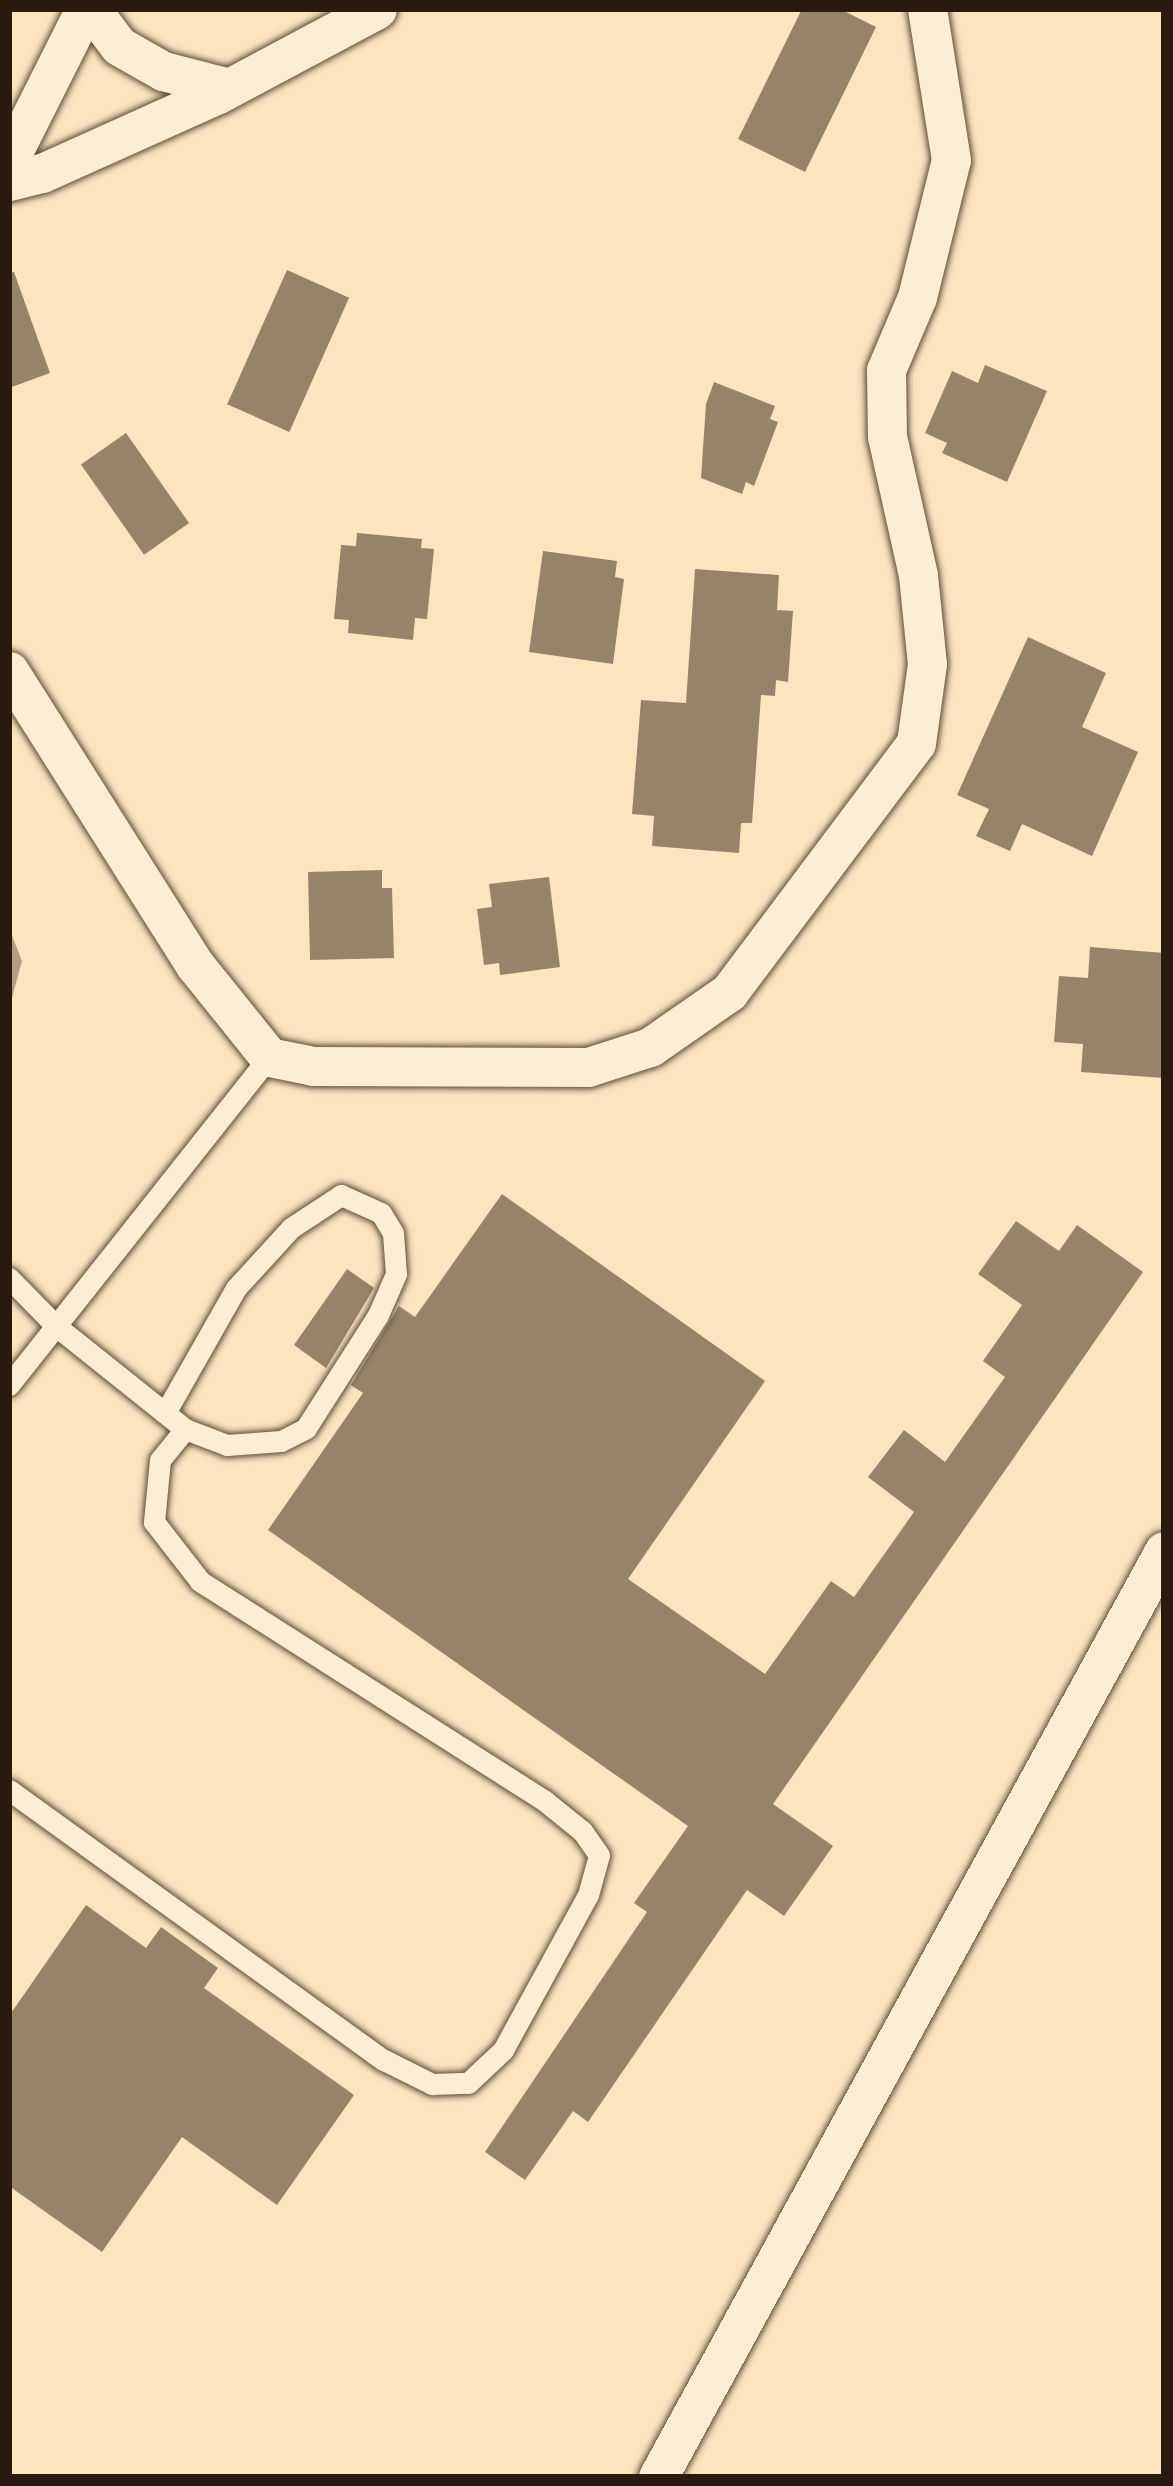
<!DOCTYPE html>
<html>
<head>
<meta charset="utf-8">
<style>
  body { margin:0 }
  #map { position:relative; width:1173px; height:2486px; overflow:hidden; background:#fce4bf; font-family:Cardo,serif }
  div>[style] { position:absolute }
  .water>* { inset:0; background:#b59f82 }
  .building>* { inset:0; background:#97836a; transform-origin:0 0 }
  .roads { filter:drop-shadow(0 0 3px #5e4c3a) drop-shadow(0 0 3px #5e4c3a) }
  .service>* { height:21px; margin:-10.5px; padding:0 10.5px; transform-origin:10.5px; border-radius:10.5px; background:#fdedd5 }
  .minor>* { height:39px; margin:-19.5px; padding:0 19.5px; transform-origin:19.5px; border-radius:19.5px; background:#fdedd5 }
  span { translate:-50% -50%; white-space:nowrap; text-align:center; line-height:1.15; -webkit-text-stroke:10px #fdedd5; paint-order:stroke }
  .frame { position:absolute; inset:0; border:12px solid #2a1a0d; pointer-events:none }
</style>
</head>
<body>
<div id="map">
  <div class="water">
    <div style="clip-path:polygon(9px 928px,22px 961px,9px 1009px)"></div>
  </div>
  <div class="building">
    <div style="clip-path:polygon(802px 9px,840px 9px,876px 27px,805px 172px,738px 139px)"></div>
    <div style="left:287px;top:270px;width:68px;height:147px;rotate:24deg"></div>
    <div style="clip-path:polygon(14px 272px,50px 373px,9px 388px,9px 273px)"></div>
    <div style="clip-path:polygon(985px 365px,1047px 391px,1007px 482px,942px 453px,947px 443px,925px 433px,952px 371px,978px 383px)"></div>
    <div style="clip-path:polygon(714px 382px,775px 406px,770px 419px,778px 422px,754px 486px,746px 482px,742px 494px,701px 478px,706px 404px)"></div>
    <div style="left:126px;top:433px;width:110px;height:55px;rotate:55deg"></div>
    <div style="clip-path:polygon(357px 533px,422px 539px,421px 548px,434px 549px,427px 619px,415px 618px,413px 640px,348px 633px,349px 620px,334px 619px,341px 545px,356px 546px)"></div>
    <div style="clip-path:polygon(543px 551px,617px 561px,615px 577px,624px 579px,613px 664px,529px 652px)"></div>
    <div style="clip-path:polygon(695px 569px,779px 575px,777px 610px,793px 611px,788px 682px,776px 680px,775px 696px,761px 695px,752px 823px,741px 823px,739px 853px,652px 846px,654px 816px,632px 814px,641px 700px,686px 703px)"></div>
    <div style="clip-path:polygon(1028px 637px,1106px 673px,1082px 727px,1138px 752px,1092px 856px,1022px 824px,1010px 851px,976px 836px,989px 809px,957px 795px)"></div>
    <div style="clip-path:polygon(382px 870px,382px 888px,392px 888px,394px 958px,310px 960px,308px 872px)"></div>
    <div style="clip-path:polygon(549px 877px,560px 967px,500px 975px,499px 963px,484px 965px,477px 909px,492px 907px,489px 884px)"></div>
    <div style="clip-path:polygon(1090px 947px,1164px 953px,1164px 1078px,1081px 1072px,1083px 1044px,1054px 1042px,1059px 976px,1088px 978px)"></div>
    <div style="clip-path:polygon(502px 1194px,765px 1381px,628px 1579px,765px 1674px,831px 1581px,854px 1597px,914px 1512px,868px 1477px,904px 1430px,945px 1462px,1005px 1377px,983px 1361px,1022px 1305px,978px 1274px,1016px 1221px,1059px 1251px,1077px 1225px,1143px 1272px,773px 1804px,833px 1846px,784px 1916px,747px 1890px,588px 2122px,573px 2111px,525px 2180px,485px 2152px,647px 1912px,634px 1903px,688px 1826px,268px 1530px,363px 1393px,351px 1385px,399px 1306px,415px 1317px)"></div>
    <div style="clip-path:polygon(347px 1269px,374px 1288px,326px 1368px,294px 1345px)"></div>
    <div style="clip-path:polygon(86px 1905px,146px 1948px,161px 1927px,218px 1968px,204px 1988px,354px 2095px,277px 2205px,182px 2137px,102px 2252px,9px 2186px,9px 2016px)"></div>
  </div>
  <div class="roads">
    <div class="service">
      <div style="left:9px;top:1278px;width:67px;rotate:45.6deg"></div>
      <div style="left:56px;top:1326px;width:165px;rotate:38.6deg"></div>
      <div style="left:185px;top:1429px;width:45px;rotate:20.9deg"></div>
      <div style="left:227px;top:1445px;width:54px;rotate:-4.2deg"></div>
      <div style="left:281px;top:1441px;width:28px;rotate:-27deg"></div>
      <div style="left:306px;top:1428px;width:134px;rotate:-57.5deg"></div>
      <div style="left:378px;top:1315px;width:45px;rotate:-66.3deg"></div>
      <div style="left:396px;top:1274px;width:41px;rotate:-94.2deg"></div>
      <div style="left:393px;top:1233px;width:23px;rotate:-121deg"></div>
      <div style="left:381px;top:1213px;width:44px;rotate:-155.8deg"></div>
      <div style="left:341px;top:1195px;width:60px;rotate:146.6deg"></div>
      <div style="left:291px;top:1228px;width:81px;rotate:132.5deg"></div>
      <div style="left:236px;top:1288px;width:144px;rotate:119.6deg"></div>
      <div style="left:9px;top:1385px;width:419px;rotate:-51.6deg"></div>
      <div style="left:9px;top:1790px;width:462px;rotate:35.8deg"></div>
      <div style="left:384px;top:2060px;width:54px;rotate:26.6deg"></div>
      <div style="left:432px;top:2084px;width:36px;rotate:-2deg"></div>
      <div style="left:468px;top:2083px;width:48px;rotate:-43.3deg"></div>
      <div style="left:503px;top:2050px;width:177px;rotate:-61.3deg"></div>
      <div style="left:588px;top:1895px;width:41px;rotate:-74.6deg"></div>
      <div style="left:599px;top:1855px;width:29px;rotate:-125deg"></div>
      <div style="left:582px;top:1831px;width:48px;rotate:-141deg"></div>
      <div style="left:545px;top:1801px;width:409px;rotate:-147.5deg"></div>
      <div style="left:200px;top:1581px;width:75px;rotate:-127.9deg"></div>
      <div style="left:154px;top:1522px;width:62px;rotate:-84.5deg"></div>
      <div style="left:160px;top:1460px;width:40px;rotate:-51deg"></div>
    </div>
    <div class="minor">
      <div style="left:91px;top:9px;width:46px;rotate:52.9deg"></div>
      <div style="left:119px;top:46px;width:51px;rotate:29.6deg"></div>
      <div style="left:163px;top:71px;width:68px;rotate:14.4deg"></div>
      <div style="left:9px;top:160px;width:169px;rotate:-63.3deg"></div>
      <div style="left:9px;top:181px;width:34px;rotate:-14deg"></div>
      <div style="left:42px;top:173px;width:193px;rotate:-24.2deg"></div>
      <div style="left:218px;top:94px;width:180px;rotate:-28.1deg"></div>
      <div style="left:9px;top:671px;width:348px;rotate:57.7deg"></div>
      <div style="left:195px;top:965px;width:118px;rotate:51.2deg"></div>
      <div style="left:269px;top:1057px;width:46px;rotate:11.3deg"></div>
      <div style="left:314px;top:1066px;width:274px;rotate:0.2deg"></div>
      <div style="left:588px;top:1067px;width:65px;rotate:-17.9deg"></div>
      <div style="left:650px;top:1047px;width:96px;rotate:-34.8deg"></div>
      <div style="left:729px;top:992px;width:311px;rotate:-53.1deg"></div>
      <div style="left:916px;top:743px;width:80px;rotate:-82.1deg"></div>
      <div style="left:927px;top:664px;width:89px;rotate:-95.8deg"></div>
      <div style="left:918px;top:575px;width:142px;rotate:-102.6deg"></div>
      <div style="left:887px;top:436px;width:66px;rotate:-90.9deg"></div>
      <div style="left:886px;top:370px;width:79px;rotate:-67deg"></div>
      <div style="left:917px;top:297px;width:141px;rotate:-76.1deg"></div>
      <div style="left:951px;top:160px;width:153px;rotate:-99deg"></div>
      <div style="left:658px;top:2477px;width:1055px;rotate:-61.35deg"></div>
    </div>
  </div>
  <div class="frame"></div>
</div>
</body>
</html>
